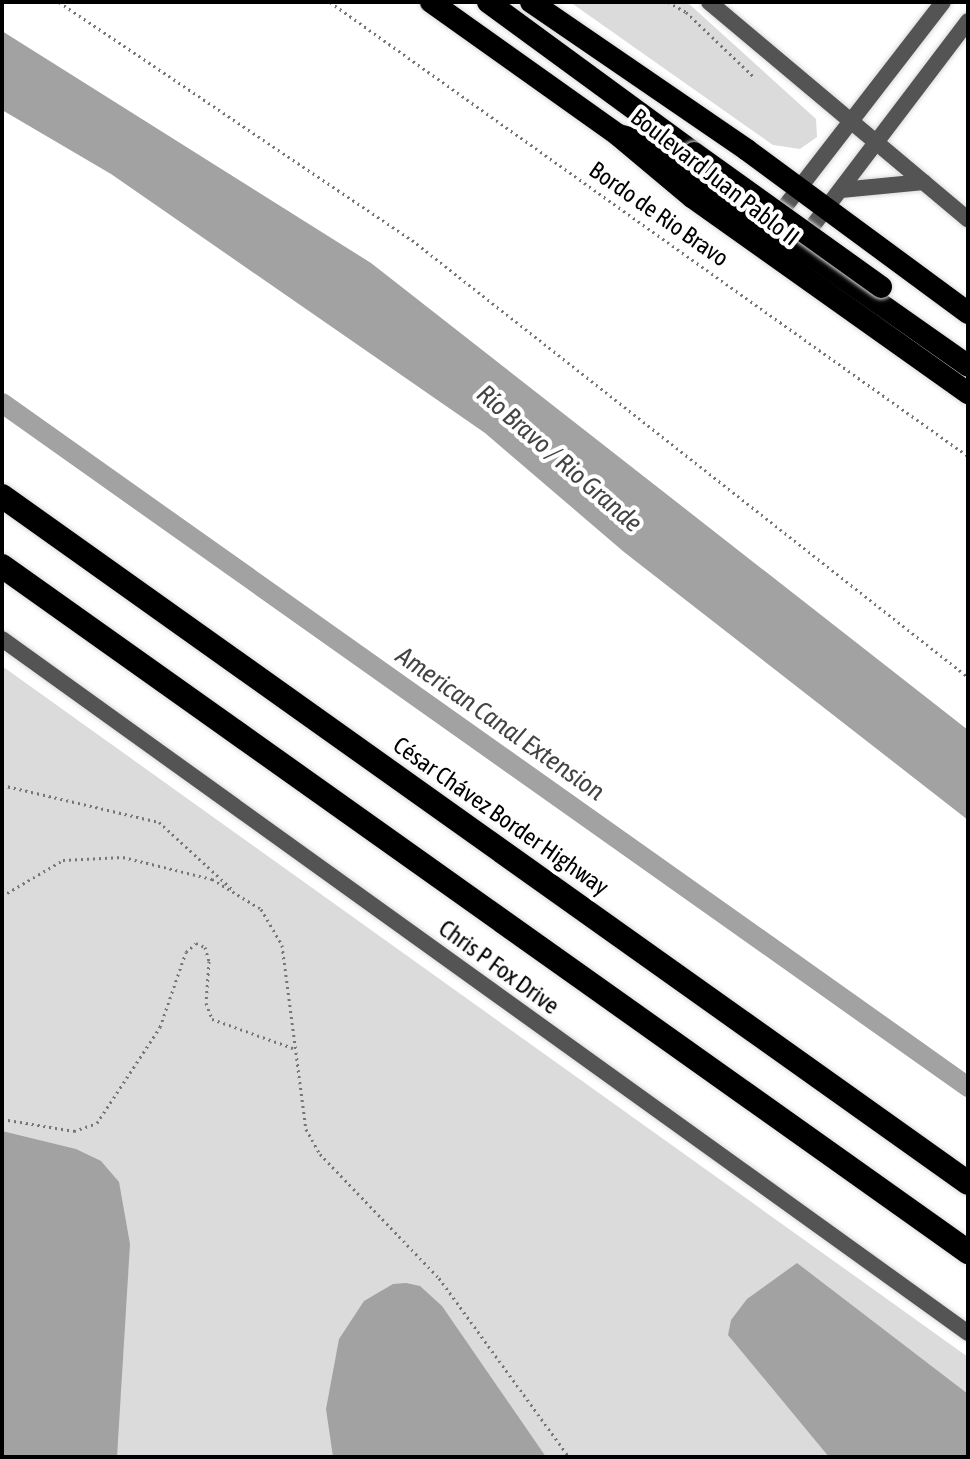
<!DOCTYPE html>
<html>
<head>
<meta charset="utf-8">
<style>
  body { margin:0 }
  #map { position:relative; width:970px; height:1459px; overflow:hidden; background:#fff; font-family:"Asap Condensed",sans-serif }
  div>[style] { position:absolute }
  .green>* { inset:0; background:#dbdbdb }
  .water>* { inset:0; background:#a2a2a2 }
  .canal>* { height:20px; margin:-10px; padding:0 10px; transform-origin:10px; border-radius:10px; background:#a2a2a2 }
  .path>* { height:3px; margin-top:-1.5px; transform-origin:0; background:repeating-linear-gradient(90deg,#767676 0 2px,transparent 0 6px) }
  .roads { filter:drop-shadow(0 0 2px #dbdbdb) drop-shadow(0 0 2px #dbdbdb) }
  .minor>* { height:16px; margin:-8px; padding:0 8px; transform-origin:8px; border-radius:8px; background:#545454 }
  .tertiary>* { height:16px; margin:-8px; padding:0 8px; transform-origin:8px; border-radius:8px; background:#545454 }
  .trunk>* { height:22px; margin:-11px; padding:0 11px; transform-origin:11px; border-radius:11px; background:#000 }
  .motorway>* { height:24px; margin:-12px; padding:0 12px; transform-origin:12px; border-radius:12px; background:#000 }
  .bridges { filter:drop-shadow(0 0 2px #dbdbdb) drop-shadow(0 0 2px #dbdbdb) }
  .trunk-bridge>* { height:22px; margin:-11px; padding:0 11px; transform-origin:11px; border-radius:11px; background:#000 }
  span { translate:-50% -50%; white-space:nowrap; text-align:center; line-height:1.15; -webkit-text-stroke:8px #fff; paint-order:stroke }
  .street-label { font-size:24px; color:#000 }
  .water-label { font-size:26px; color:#434343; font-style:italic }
  .frame { position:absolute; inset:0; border:4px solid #000; pointer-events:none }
</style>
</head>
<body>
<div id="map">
  <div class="green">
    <div style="clip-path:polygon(570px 2px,687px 2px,816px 119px,817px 137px,800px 149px,773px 145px)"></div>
    <div style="clip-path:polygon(2px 666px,968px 1357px,968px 1457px,2px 1457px)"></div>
  </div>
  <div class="water">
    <div style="clip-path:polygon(2px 31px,371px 263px,968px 730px,968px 820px,624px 552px,485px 433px,111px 174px,2px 110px)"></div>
    <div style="clip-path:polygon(2px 1131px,76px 1149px,101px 1161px,119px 1182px,130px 1244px,117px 1457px,2px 1457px)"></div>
    <div style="clip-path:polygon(797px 1263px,968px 1394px,968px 1457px,829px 1457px,728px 1335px,731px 1320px,747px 1299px)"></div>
    <div style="clip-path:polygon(406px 1283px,420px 1286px,442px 1306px,546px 1457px,333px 1457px,326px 1409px,339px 1339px,364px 1301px,393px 1284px)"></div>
  </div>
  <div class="canal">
    <div style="left:2px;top:403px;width:1184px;rotate:35.3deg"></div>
  </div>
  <div class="path">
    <div style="left:59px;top:2px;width:426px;rotate:34deg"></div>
    <div style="left:412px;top:240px;width:707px;rotate:38.17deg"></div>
    <div style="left:330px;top:2px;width:783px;rotate:35.44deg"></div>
    <div style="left:668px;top:2px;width:21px;rotate:29deg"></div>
    <div style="left:686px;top:12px;width:95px;rotate:43.7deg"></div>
    <div style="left:2px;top:785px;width:161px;rotate:13.3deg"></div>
    <div style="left:159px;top:822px;width:100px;rotate:42.6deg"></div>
    <div style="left:2px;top:896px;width:71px;rotate:-30.5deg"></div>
    <div style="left:63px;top:860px;width:60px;rotate:-2.9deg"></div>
    <div style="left:123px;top:857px;width:92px;rotate:13.9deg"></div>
    <div style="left:212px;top:879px;width:57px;rotate:31.5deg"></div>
    <div style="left:261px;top:909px;width:42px;rotate:59.7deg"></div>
    <div style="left:282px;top:945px;width:186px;rotate:82.6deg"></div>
    <div style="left:306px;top:1129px;width:29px;rotate:61deg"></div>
    <div style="left:320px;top:1154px;width:172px;rotate:46.2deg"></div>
    <div style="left:439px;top:1278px;width:221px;rotate:54deg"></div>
    <div style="left:2px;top:1119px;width:73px;rotate:9.5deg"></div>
    <div style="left:74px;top:1131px;width:24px;rotate:-19deg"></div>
    <div style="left:97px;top:1123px;width:115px;rotate:-56.7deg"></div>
    <div style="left:160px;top:1027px;width:79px;rotate:-70.9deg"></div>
    <div style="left:186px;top:952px;width:13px;rotate:-42deg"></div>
    <div style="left:196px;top:943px;width:10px;rotate:24deg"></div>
    <div style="left:205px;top:947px;width:15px;rotate:74deg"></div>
    <div style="left:209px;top:961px;width:42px;rotate:94.1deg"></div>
    <div style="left:206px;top:1003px;width:17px;rotate:69deg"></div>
    <div style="left:212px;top:1019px;width:86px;rotate:19.7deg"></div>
  </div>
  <div class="roads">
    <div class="minor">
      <div style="left:2px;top:639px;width:1189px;rotate:35.69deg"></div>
    </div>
    <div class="tertiary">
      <div style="left:709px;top:2px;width:338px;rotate:40deg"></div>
      <div style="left:841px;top:190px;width:83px;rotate:-5.5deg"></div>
      <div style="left:773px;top:222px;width:278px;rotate:-52.3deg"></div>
      <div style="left:802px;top:240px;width:275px;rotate:-52.8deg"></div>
    </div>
    <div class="trunk">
      <div style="left:431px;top:2px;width:229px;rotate:35.4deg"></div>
      <div style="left:618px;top:135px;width:97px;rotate:40deg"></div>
      <div style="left:692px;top:197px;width:339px;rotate:35.4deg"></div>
      <div style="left:488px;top:2px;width:255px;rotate:36.2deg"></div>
      <div style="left:531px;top:2px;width:262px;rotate:34.4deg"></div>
      <div style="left:747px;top:150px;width:275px;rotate:36.4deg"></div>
      <div style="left:619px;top:135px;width:36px;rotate:16deg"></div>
      <div style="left:654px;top:145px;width:384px;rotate:35.1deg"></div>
    </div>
    <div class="motorway">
      <div style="left:2px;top:496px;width:1185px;rotate:35.42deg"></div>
      <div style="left:2px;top:566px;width:1185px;rotate:35.38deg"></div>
    </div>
  </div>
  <div class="bridges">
    <div class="trunk-bridge">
      <div style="left:694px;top:153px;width:230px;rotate:35.6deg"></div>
    </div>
  </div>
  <div class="street-label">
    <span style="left:715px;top:177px;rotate:38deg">Boulevard Juan Pablo II</span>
    <span style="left:659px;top:214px;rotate:35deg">Bordo de Rio Bravo</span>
    <span style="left:501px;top:816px;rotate:35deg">César Chávez Border Highway</span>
    <span style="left:499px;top:967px;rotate:36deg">Chris P Fox Drive</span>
  </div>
  <div class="water-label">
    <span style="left:559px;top:459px;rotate:41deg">Río Bravo / Rio Grande</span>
    <span style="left:500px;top:724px;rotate:35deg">American Canal Extension</span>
  </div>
  <div class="frame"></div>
</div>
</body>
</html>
